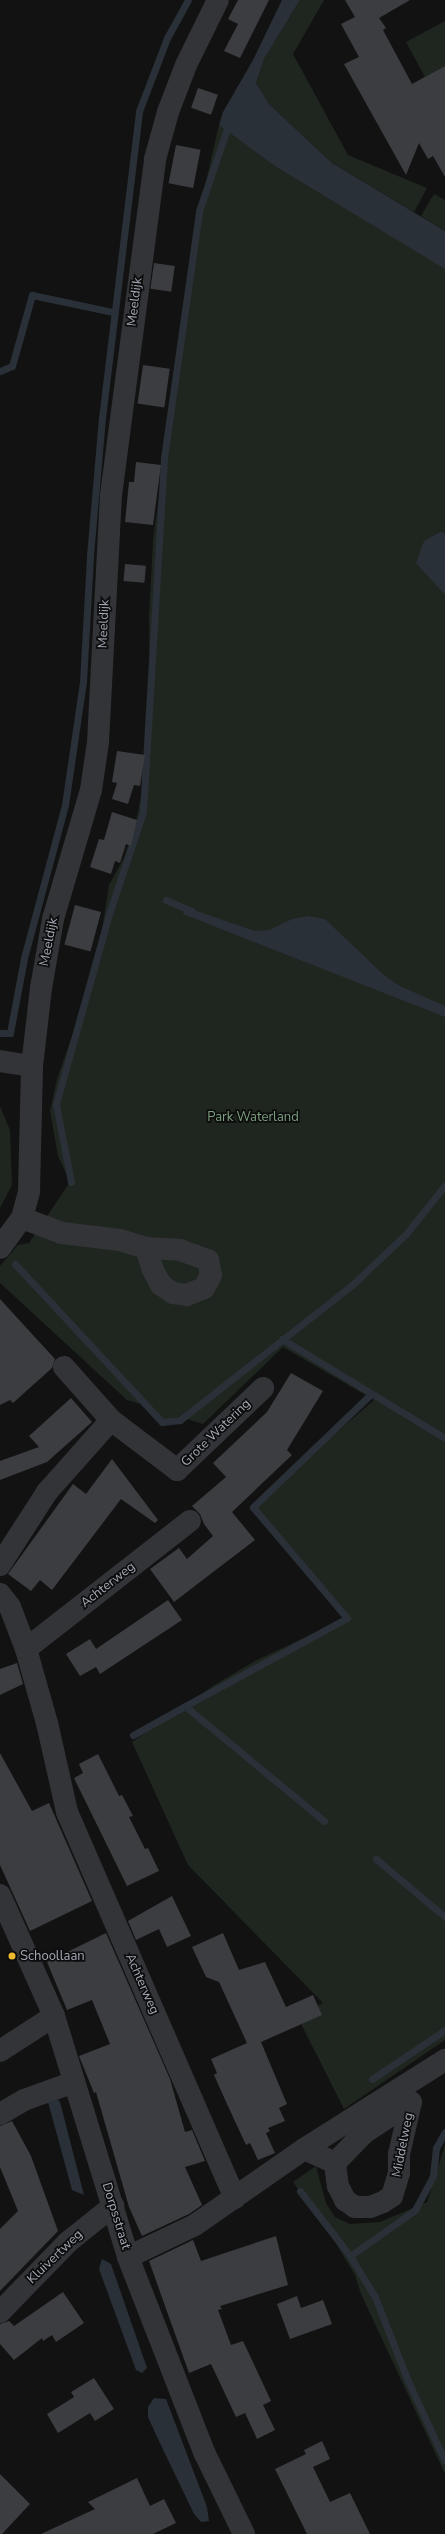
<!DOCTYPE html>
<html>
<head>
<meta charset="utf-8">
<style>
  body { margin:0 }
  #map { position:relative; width:445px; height:2534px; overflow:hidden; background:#121213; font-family:"Nunito Sans",sans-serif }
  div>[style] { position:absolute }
  .green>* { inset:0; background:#1e261f }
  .water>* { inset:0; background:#293037 }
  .stream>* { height:7px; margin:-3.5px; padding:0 3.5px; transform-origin:3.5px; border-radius:3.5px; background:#293037 }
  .building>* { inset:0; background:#3c3d41; transform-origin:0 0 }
  .minor>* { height:22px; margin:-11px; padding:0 11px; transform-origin:11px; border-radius:11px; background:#333438 }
  .dots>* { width:11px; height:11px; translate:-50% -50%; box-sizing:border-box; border:2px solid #0d0d0e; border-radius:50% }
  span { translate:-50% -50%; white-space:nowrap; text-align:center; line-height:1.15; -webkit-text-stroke:3.5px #0d0d0e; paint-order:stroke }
  .street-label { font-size:13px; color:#a4a8b4 }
  .park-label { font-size:13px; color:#7b9f7f }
  .poi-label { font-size:13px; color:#a4a8b4 }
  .left { translate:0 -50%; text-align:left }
</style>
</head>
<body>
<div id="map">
  <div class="green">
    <div style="clip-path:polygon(300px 0,324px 0,293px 54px,348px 155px,427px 188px,414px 212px,332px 163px,269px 104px,256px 83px,264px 59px)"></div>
    <div style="clip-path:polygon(445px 21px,445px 66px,425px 77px,406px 42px)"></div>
    <div style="clip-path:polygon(219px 125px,445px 254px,445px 2040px,344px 2109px,297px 2016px,323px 2003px,188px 1865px,132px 1742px,216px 1684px,257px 1660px,346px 1618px,252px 1510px,258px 1501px,374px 1400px,283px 1347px,203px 1424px,184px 1418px,162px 1422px,147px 1406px,127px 1400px,0 1283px,0 1266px,18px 1245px,29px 1243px,70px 1182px,58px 1156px,50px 1111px,57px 1079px,96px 967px,109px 885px,124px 858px,136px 821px,144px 781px,150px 700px,149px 619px,153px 540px,199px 211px)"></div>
    <div style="clip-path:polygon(434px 194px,445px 200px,445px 231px,421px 216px)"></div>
    <div style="clip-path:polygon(0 1106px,10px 1130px,12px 1185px,0 1208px)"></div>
    <div style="clip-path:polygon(445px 2145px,445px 2474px,361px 2294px,355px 2275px,332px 2237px,293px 2182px,316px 2166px,326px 2203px,335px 2217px,350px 2224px,380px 2222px,427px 2202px)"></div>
  </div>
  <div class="water">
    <div style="clip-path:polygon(282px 0,300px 0,264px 59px,256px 83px,269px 104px,332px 163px,445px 231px,445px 269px,275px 166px,219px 125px,223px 112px,253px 60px)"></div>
    <div style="clip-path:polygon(440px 532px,445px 533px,445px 595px,416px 563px,424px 541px)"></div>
    <div style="clip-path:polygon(185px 907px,255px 931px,269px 930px,292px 919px,308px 916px,325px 919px,385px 976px,400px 986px,445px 1006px,445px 1017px,183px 914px)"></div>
    <div style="clip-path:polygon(54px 2095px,60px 2102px,84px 2195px,72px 2190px,48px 2102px)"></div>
    <div style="clip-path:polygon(102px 2259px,111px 2264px,147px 2368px,142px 2373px,136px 2370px,99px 2269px)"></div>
    <div style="clip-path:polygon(154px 2398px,166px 2399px,207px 2507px,209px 2521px,201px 2522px,194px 2514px,157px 2437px,148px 2417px,148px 2407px)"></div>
  </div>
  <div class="stream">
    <div style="left:0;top:371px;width:13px;rotate:-23deg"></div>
    <div style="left:12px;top:366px;width:74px;rotate:-74.3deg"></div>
    <div style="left:32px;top:295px;width:83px;rotate:11.9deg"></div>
    <div style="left:166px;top:900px;width:28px;rotate:23deg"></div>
    <div style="left:0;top:1033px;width:10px"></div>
    <div style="left:10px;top:1033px;width:76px;rotate:-79.4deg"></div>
    <div style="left:24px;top:958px;width:158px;rotate:-75deg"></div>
    <div style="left:65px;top:805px;width:124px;rotate:-81.7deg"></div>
    <div style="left:83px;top:682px;width:127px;rotate:-86.8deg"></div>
    <div style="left:90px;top:555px;width:138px;rotate:-85deg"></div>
    <div style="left:102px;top:418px;width:309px;rotate:-83.1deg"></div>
    <div style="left:139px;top:111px;width:78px;rotate:-69deg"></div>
    <div style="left:167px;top:38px;width:43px;rotate:-61.1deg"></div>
    <div style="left:71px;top:1182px;width:79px;rotate:-100.9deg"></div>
    <div style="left:56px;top:1104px;width:200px;rotate:-74.4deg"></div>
    <div style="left:110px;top:911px;width:104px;rotate:-71.6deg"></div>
    <div style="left:143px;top:812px;width:355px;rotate:-86.6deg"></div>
    <div style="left:164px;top:458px;width:249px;rotate:-81.9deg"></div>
    <div style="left:199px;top:211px;width:93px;rotate:-71.2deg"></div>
    <div style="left:15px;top:1264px;width:216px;rotate:47.1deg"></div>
    <div style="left:162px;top:1422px;width:18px;rotate:-6deg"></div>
    <div style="left:180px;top:1420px;width:219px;rotate:-38.1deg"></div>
    <div style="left:352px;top:1285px;width:74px;rotate:-43.4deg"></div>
    <div style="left:406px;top:1234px;width:63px;rotate:-51.5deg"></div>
    <div style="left:282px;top:1339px;width:191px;rotate:31.3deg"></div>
    <div style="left:133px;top:1735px;width:60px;rotate:-29.1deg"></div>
    <div style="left:324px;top:1821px;width:180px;rotate:-140.4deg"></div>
    <div style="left:185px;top:1706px;width:184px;rotate:-28.5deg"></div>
    <div style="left:347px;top:1618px;width:145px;rotate:-130.3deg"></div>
    <div style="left:253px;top:1507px;width:163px;rotate:-43.8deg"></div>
    <div style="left:376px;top:1859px;width:90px;rotate:40deg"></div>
    <div style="left:372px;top:2079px;width:88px;rotate:-33.9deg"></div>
    <div style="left:300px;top:2191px;width:82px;rotate:52.4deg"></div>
    <div style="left:350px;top:2256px;width:48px;rotate:58.6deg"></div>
    <div style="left:375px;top:2297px;width:90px;rotate:68.6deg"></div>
    <div style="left:408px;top:2381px;width:88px;rotate:65.2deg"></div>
    <div style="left:350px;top:2256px;width:80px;rotate:-35.3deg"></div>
    <div style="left:415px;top:2210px;width:38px;rotate:-62deg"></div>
    <div style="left:433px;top:2176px;width:28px;rotate:-84deg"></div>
    <div style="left:436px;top:2148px;width:18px;rotate:-61deg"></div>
  </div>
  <div class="building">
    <div style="clip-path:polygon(238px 0,269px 0,240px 58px,224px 51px,238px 24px,228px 19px)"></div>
    <div style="clip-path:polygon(345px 0,410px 0,379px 18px,386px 28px,383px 30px,412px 84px,445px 66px,445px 177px,433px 156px,428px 159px,419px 143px,406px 175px,344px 64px,359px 57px,341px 24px,355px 17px)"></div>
    <div style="left:198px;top:88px;width:21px;height:21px;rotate:19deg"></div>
    <div style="left:176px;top:145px;width:25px;height:39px;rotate:11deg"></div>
    <div style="left:154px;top:263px;width:21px;height:26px;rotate:8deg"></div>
    <div style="left:143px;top:365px;width:27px;height:39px;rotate:8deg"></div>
    <div style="clip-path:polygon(136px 462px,161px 465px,153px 525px,125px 522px,129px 482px,134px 482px)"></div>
    <div style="left:125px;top:564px;width:21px;height:17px;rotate:5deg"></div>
    <div style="clip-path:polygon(117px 751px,145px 755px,140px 786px,134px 785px,128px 804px,112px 799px,117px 783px,112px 782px)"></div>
    <div style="clip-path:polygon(112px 812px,137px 820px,131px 846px,126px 844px,120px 863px,115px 861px,111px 874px,90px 867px,99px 839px,104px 840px)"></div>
    <div style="left:75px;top:905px;width:27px;height:41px;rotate:15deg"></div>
    <div style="clip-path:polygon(0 1299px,55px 1359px,52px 1368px,13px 1403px,10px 1400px,0 1405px)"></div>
    <div style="clip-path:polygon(291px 1373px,323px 1391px,287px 1450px,292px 1455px,232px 1512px,255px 1540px,174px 1602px,150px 1569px,179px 1548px,187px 1559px,213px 1536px,204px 1524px,200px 1514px,192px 1506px,226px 1477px,213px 1463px,267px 1412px)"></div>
    <div style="clip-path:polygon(71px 1398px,92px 1422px,47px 1462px,0 1480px,0 1461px,39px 1447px,29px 1436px)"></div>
    <div style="clip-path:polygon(112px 1459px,158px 1520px,155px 1523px,121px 1499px,52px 1590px,40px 1580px,31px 1591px,8px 1574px,73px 1484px,86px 1494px)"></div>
    <div style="clip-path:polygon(168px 1600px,182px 1620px,100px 1674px,96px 1667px,80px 1676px,66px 1654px,90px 1639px,96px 1649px)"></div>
    <div style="clip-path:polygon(17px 1663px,23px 1684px,0 1695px,0 1669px)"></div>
    <div style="clip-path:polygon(0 1753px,32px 1811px,49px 1803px,92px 1901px,30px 1931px,0 1865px)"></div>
    <div style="clip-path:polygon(98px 1754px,119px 1796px,122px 1795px,133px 1816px,129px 1817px,145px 1849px,148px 1848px,159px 1871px,127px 1886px,74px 1778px,83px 1773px,79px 1764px)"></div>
    <div style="clip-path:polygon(172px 1896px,191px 1936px,167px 1947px,159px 1929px,136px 1940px,128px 1921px)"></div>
    <div style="clip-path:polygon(106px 1933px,170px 2079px,185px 2132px,192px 2130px,205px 2161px,185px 2167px,202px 2205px,189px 2214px,142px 2236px,129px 2207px,96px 2092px,94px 2093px,79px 2056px,110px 2044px,92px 2000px,67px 2010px,47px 1962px)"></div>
    <div style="clip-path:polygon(223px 1933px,239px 1970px,265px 1962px,286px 2007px,313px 1995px,322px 2015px,261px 2042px,287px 2104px,279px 2108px,285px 2121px,268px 2128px,270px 2131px,266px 2133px,275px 2153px,258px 2160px,250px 2143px,246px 2145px,227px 2104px,214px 2075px,217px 2073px,211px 2059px,247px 2043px,219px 1982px,206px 1977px,192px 1947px)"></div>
    <div style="clip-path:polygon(12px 2121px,31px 2156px,58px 2231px,0 2291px,0 2229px,18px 2211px,0 2167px,0 2126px)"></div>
    <div style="clip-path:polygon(276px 2236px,288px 2285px,220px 2306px,222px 2309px,218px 2310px,231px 2345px,243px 2341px,271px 2401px,263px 2405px,275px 2430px,257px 2439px,245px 2413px,236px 2417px,211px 2364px,189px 2373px,149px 2261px,193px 2240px,201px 2261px)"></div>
    <div style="clip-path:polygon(63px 2292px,84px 2323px,56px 2342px,52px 2335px,43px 2341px,42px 2338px,14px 2360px,0 2344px,0 2324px,9px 2321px,14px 2326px)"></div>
    <div style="clip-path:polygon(297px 2296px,301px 2308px,323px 2300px,332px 2324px,290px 2339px,277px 2304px)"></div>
    <div style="clip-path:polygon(94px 2378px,114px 2409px,95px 2421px,90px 2413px,58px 2433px,47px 2414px,74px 2397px,71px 2392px)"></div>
    <div style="clip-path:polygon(322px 2441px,330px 2459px,313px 2467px,330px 2502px,350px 2493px,370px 2534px,307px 2534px,275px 2469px,306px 2454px,304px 2450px)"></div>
    <div style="clip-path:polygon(0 2474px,30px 2504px,2px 2534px,0 2534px)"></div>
    <div style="clip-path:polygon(137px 2478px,150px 2506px,164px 2499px,176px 2523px,153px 2534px,41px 2534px,95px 2509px,88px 2502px)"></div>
  </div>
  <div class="minor">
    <div style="left:0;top:1061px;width:32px;rotate:9deg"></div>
    <div style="left:22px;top:1218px;width:43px;rotate:20.6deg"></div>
    <div style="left:62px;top:1233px;width:58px;rotate:6.9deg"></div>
    <div style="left:120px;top:1240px;width:27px;rotate:17deg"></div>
    <div style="left:146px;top:1248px;width:34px;rotate:3deg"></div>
    <div style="left:180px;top:1250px;width:30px;rotate:20deg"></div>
    <div style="left:208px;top:1260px;width:15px;rotate:79deg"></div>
    <div style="left:211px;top:1275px;width:15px;rotate:118deg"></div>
    <div style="left:204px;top:1288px;width:18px;rotate:158deg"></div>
    <div style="left:187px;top:1295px;width:14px;rotate:-172deg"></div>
    <div style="left:173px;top:1293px;width:14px;rotate:-146deg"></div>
    <div style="left:161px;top:1285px;width:17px;rotate:-118deg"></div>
    <div style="left:153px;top:1270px;width:23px;rotate:-108deg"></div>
    <div style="left:0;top:1248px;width:37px;rotate:-54deg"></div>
    <div style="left:22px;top:1218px;width:28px;rotate:-75deg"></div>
    <div style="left:29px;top:1191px;width:125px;rotate:-88.6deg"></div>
    <div style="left:32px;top:1066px;width:79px;rotate:-83.4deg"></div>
    <div style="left:41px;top:988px;width:70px;rotate:-80.1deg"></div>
    <div style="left:53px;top:919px;width:134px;rotate:-73.6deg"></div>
    <div style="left:91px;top:790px;width:49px;rotate:-81.7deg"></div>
    <div style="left:98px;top:742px;width:247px;rotate:-87deg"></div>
    <div style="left:111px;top:495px;width:339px;rotate:-82.5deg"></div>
    <div style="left:155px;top:159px;width:49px;rotate:-74.5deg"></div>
    <div style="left:168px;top:112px;width:50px;rotate:-69deg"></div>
    <div style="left:186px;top:65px;width:72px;rotate:-63.8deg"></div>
    <div style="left:64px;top:1367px;width:71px;rotate:48.4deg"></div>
    <div style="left:0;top:1565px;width:87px;rotate:-57.2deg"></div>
    <div style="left:47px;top:1492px;width:96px;rotate:-48.4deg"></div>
    <div style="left:111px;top:1420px;width:83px;rotate:37.1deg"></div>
    <div style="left:177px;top:1470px;width:119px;rotate:-43.6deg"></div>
    <div style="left:0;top:1594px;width:16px;rotate:52deg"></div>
    <div style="left:10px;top:1607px;width:45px;rotate:69.1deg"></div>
    <div style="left:26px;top:1649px;width:77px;rotate:74.2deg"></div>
    <div style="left:47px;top:1723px;width:91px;rotate:77.3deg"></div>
    <div style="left:67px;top:1812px;width:421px;rotate:66.5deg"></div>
    <div style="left:26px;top:1649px;width:208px;rotate:-38deg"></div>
    <div style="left:0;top:1895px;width:133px;rotate:65.9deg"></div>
    <div style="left:54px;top:2016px;width:252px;rotate:72.9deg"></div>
    <div style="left:128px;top:2257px;width:212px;rotate:68.7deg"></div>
    <div style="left:205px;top:2454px;width:89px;rotate:64deg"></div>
    <div style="left:0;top:2051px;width:64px;rotate:-32.9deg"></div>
    <div style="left:0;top:2114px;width:28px;rotate:-30deg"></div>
    <div style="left:24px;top:2100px;width:53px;rotate:-19.8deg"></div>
    <div style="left:304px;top:2149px;width:34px;rotate:24deg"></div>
    <div style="left:335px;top:2163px;width:23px;rotate:83deg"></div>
    <div style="left:338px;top:2186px;width:16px;rotate:63deg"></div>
    <div style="left:345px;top:2200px;width:12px;rotate:35deg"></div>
    <div style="left:355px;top:2207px;width:15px"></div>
    <div style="left:370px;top:2207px;width:14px;rotate:-21deg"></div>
    <div style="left:383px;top:2202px;width:11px;rotate:-34deg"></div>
    <div style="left:392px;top:2196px;width:24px;rotate:-73deg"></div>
    <div style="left:399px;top:2173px;width:19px;rotate:-90deg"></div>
    <div style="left:399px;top:2154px;width:53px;rotate:-77deg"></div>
    <div style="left:411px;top:2102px;width:56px;rotate:146.6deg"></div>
    <div style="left:364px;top:2133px;width:42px;rotate:134deg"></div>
    <div style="left:128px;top:2257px;width:74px;rotate:-25.5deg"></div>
    <div style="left:195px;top:2225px;width:133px;rotate:-34.9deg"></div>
    <div style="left:304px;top:2149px;width:167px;rotate:-32.3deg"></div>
    <div style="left:0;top:2312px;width:98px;rotate:-45.8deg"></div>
    <div style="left:68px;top:2242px;width:58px;rotate:-38.7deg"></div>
  </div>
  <div class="dots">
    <div style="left:12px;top:1956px;background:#eeb82f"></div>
  </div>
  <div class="street-label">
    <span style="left:135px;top:302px;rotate:-83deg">Meeldijk</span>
    <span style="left:104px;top:624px;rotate:-88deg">Meeldijk</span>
    <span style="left:49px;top:942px;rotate:-79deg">Meeldijk</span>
    <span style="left:216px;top:1433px;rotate:-44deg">Grote Watering</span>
    <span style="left:108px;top:1585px;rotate:-38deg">Achterweg</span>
    <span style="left:142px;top:1984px;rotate:66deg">Achterweg</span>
    <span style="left:403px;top:2145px;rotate:-79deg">Middelweg</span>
    <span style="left:116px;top:2216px;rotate:73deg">Dorpsstraat</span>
    <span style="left:55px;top:2257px;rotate:-44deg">Kluivertweg</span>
  </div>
  <div class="park-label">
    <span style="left:253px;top:1117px">Park Waterland</span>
  </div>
  <div class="poi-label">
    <span class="left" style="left:20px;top:1956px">Schoollaan</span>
  </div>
</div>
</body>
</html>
